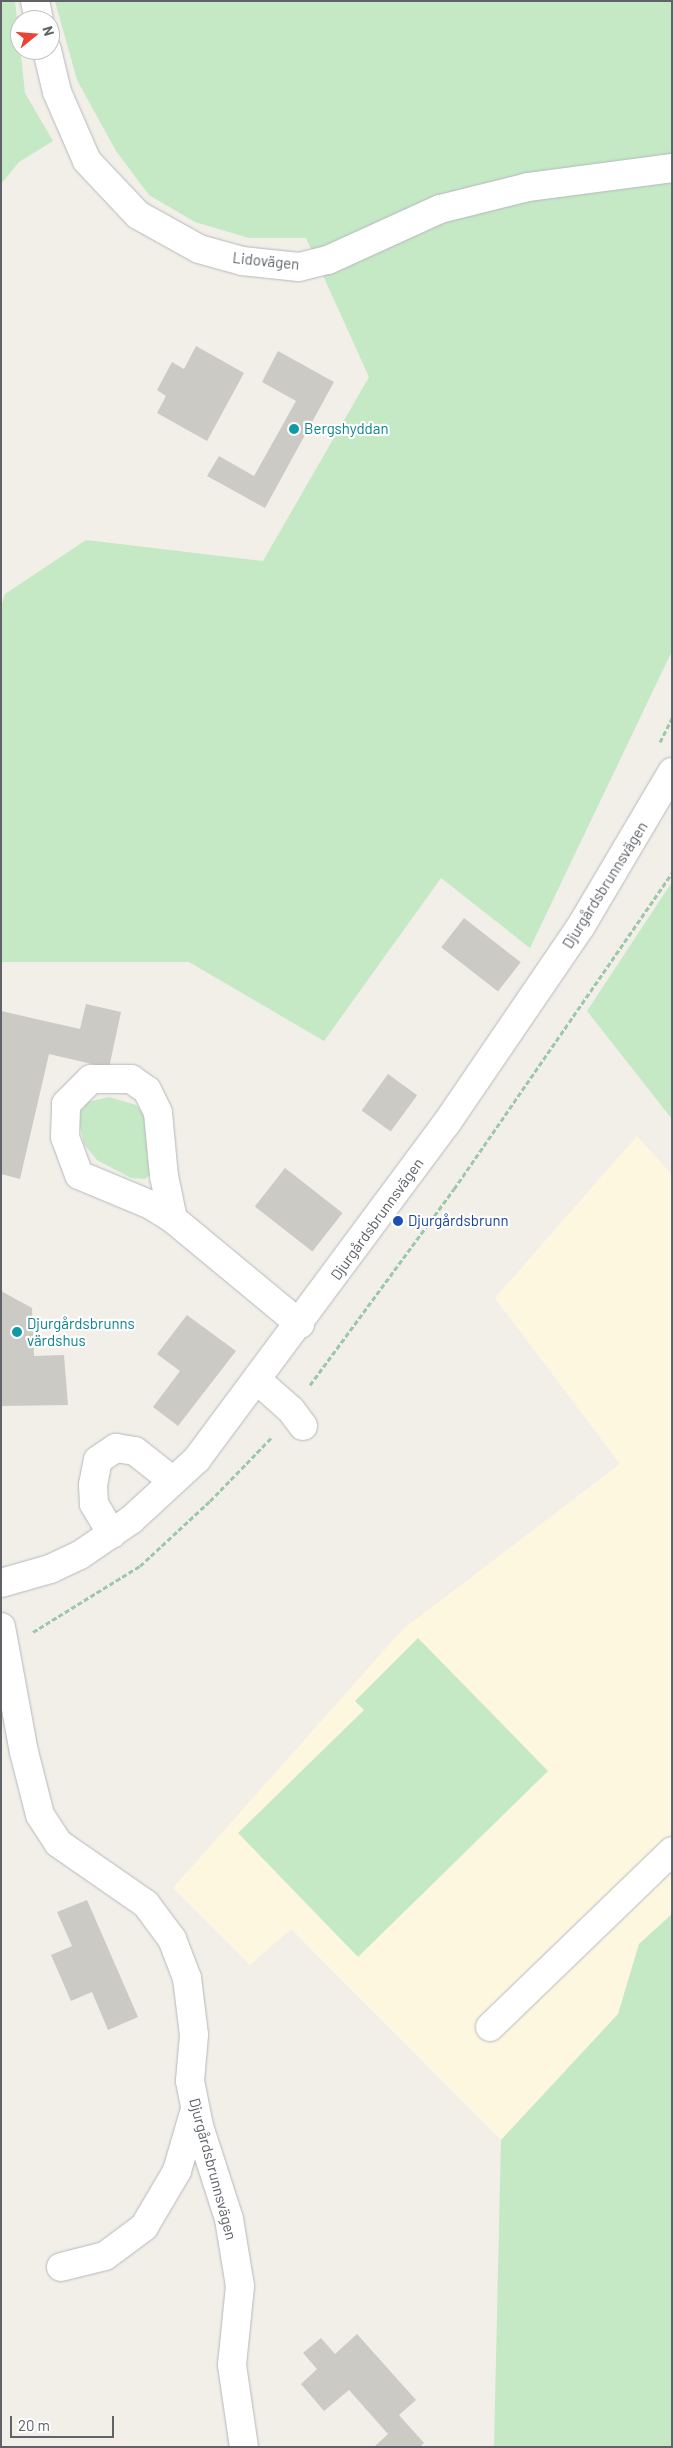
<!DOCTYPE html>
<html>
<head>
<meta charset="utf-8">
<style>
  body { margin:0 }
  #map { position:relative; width:673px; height:2448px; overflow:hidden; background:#f1efe8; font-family:Barlow,sans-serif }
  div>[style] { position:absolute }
  .commercial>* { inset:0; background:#fef7e0 }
  .green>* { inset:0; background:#c5e8c5 }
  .building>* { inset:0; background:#cccac5; transform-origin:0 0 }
  .path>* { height:3px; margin-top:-1.5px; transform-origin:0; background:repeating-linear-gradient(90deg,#9cc7a9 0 5px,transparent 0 7.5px) }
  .roads { filter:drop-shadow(0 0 1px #b5b8bc) drop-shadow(0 0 1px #b5b8bc) }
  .minor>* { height:28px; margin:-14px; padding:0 14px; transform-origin:14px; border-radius:14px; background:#fff }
  .dots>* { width:14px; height:14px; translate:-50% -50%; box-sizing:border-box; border:2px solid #fff; border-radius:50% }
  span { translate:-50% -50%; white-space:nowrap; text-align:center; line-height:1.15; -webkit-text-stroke:4.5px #fff; paint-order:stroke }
  .street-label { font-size:15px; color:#5f6368 }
  .culture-label { font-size:15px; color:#0d838f }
  .left { translate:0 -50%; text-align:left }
  .transit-label { font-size:15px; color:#164399 }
  .frame { position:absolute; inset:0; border:2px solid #5f6368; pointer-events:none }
  .north { position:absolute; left:10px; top:10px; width:50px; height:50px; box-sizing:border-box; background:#fff; border:1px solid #bfc1c3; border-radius:50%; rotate:73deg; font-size:14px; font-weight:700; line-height:20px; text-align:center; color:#5f6368 }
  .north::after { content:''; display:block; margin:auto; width:18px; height:22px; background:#ea4335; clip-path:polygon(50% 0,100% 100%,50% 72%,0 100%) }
  .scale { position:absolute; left:10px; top:2416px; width:104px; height:22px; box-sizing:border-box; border:2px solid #5f6368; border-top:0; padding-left:6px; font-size:15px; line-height:18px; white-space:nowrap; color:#5f6368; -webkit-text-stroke:4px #fff; paint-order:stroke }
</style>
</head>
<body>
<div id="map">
  <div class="commercial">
    <div style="clip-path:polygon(637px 1136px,672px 1175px,672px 1914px,639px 1944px,618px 2014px,501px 2140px,291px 1929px,250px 1965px,173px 1888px,402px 1630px,620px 1464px,495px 1298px)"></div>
  </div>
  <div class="green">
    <div style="clip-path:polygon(1px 1px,15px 1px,25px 93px,53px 141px,19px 162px,1px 184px)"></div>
    <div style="clip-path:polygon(55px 1px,672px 1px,672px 651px,530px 948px,441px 878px,324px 1041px,189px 962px,1px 962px,1px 607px,5px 594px,86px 540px,263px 561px,369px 377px,306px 238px,249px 238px,195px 222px,149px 195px,116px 151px,77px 80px)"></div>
    <div style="clip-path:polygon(672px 882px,672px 1119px,587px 1011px)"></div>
    <div style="clip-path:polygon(109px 1097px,136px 1105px,150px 1121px,153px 1172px,145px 1179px,131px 1178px,97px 1160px,84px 1144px,79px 1122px,81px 1111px,88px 1102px)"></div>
    <div style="clip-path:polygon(418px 1638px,548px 1771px,358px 1957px,238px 1833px,364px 1710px,355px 1701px)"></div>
    <div style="clip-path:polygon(672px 1914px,672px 2447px,494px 2447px,501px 2140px,618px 2014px,639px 1944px)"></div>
  </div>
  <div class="building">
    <div style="clip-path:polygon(196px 346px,244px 373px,207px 441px,157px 413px,166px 396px,157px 390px,172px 362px,184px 369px)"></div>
    <div style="clip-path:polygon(278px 351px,334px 382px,265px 508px,207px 476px,219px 456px,254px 476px,296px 401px,262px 382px)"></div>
    <div style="left:464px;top:918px;width:72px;height:37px;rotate:38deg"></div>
    <div style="clip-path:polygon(86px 1004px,121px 1012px,109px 1068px,49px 1054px,20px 1179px,1px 1174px,1px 1011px,80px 1029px)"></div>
    <div style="left:388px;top:1074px;width:36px;height:45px;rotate:36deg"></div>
    <div style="left:285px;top:1168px;width:73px;height:49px;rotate:38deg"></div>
    <div style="clip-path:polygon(1px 1291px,32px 1308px,34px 1356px,64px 1355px,68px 1405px,1px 1406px)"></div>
    <div style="clip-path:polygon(187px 1315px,236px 1351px,178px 1426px,153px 1407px,180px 1371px,157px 1354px)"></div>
    <div style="clip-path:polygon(87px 1900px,138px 2017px,108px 2030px,92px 1992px,71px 2001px,51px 1955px,72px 1946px,57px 1912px)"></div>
    <div style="clip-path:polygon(357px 2334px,416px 2400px,399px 2415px,424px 2443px,420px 2447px,374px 2447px,388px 2434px,349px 2390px,324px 2411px,301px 2384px,317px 2369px,303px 2353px,321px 2338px,335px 2354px)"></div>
  </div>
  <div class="path">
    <div style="left:660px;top:742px;width:27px;rotate:-63deg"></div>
    <div style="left:310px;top:1385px;width:243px;rotate:-53.7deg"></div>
    <div style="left:454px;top:1189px;width:384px;rotate:-55.4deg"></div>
    <div style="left:33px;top:1632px;width:126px;rotate:-31.7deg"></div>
    <div style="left:140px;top:1566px;width:96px;rotate:-42.9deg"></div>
    <div style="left:210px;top:1501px;width:88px;rotate:-45.9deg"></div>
  </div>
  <div class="roads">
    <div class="minor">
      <div style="left:35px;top:1px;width:19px;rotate:78deg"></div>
      <div style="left:47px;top:50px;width:43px;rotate:76.6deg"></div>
      <div style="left:57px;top:92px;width:75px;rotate:66.5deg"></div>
      <div style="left:87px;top:161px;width:74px;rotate:46.6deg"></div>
      <div style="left:138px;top:215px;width:70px;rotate:29.1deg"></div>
      <div style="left:199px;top:249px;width:45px;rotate:15.6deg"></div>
      <div style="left:242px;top:261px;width:57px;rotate:6deg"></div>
      <div style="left:299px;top:267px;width:30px;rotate:-14deg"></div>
      <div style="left:328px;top:260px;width:123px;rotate:-24.5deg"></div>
      <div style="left:440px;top:209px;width:91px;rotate:-14deg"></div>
      <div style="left:528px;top:187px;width:145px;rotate:-7.5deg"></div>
      <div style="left:173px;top:1219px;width:26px;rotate:-148deg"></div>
      <div style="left:151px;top:1205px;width:78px;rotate:-157.4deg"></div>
      <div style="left:79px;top:1175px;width:40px;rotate:-110.2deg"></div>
      <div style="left:65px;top:1137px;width:33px;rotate:-88deg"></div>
      <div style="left:66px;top:1104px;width:35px;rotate:-45deg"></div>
      <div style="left:91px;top:1079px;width:40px"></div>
      <div style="left:131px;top:1079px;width:19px;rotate:35deg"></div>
      <div style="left:147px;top:1090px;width:25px;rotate:64deg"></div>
      <div style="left:158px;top:1113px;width:63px;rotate:84.6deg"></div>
      <div style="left:164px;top:1176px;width:44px;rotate:78.2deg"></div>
      <div style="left:173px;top:1219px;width:165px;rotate:39.6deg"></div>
      <div style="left:257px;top:1380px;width:45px;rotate:41.4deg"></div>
      <div style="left:291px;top:1410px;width:20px;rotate:53deg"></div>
      <div style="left:112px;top:1534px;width:35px;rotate:-121deg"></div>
      <div style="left:94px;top:1504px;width:19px;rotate:-93deg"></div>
      <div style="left:93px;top:1485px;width:25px;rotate:-79deg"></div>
      <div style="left:98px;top:1460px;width:22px;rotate:-34deg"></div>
      <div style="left:116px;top:1448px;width:19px;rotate:9deg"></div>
      <div style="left:135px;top:1451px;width:48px;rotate:38.3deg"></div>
      <div style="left:1px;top:1583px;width:51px;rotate:-15.9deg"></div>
      <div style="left:50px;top:1569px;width:33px;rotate:-25deg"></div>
      <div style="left:80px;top:1555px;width:62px;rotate:-34.5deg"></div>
      <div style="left:131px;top:1520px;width:90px;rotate:-42.7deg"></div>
      <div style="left:197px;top:1459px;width:417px;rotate:-53.4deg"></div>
      <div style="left:446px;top:1124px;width:240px;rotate:-55.7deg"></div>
      <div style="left:581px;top:926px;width:179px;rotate:-59.4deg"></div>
      <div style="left:1px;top:1627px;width:127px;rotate:79.6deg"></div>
      <div style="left:24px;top:1752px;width:65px;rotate:75.7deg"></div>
      <div style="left:40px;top:1815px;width:33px;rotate:57deg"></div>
      <div style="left:58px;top:1843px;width:107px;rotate:34.7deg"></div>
      <div style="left:146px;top:1904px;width:44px;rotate:53.4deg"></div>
      <div style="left:172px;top:1939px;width:42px;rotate:69deg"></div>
      <div style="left:187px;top:1978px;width:57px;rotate:83deg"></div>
      <div style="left:194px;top:2035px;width:46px;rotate:95deg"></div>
      <div style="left:190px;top:2081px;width:46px;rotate:78.7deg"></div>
      <div style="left:199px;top:2126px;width:98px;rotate:72.1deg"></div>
      <div style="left:229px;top:2219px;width:68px;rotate:80.7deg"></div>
      <div style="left:240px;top:2286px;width:79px;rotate:95.8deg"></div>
      <div style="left:232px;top:2365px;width:83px;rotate:81.7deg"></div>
      <div style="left:490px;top:2027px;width:253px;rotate:-44deg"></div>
      <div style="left:61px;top:2267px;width:45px;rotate:-14deg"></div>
      <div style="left:105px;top:2256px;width:49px;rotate:-36.6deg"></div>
      <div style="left:144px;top:2227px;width:65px;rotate:-59.5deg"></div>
      <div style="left:177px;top:2171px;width:65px;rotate:-73.8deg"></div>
    </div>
  </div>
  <div class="dots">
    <div style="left:294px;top:429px;background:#0f9aa8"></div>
    <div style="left:398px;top:1221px;background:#1a4fb4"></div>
    <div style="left:17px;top:1332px;background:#0f9aa8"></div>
  </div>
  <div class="street-label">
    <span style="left:266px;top:261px;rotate:6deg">Lidovägen</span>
    <span style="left:605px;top:885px;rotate:-58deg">Djurgårdsbrunnsvägen</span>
    <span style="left:377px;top:1219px;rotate:-54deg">Djurgårdsbrunnsvägen</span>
    <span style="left:213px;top:2169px;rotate:75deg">Djurgårdsbrunnsvägen</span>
  </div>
  <div class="culture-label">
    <span class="left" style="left:304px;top:429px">Bergshyddan</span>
    <span class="left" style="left:27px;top:1332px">Djurgårdsbrunns<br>värdshus</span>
  </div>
  <div class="transit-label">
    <span class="left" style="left:408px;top:1221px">Djurgårdsbrunn</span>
  </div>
  <div class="frame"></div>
  <div class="north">N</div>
  <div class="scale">20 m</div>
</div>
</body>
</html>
